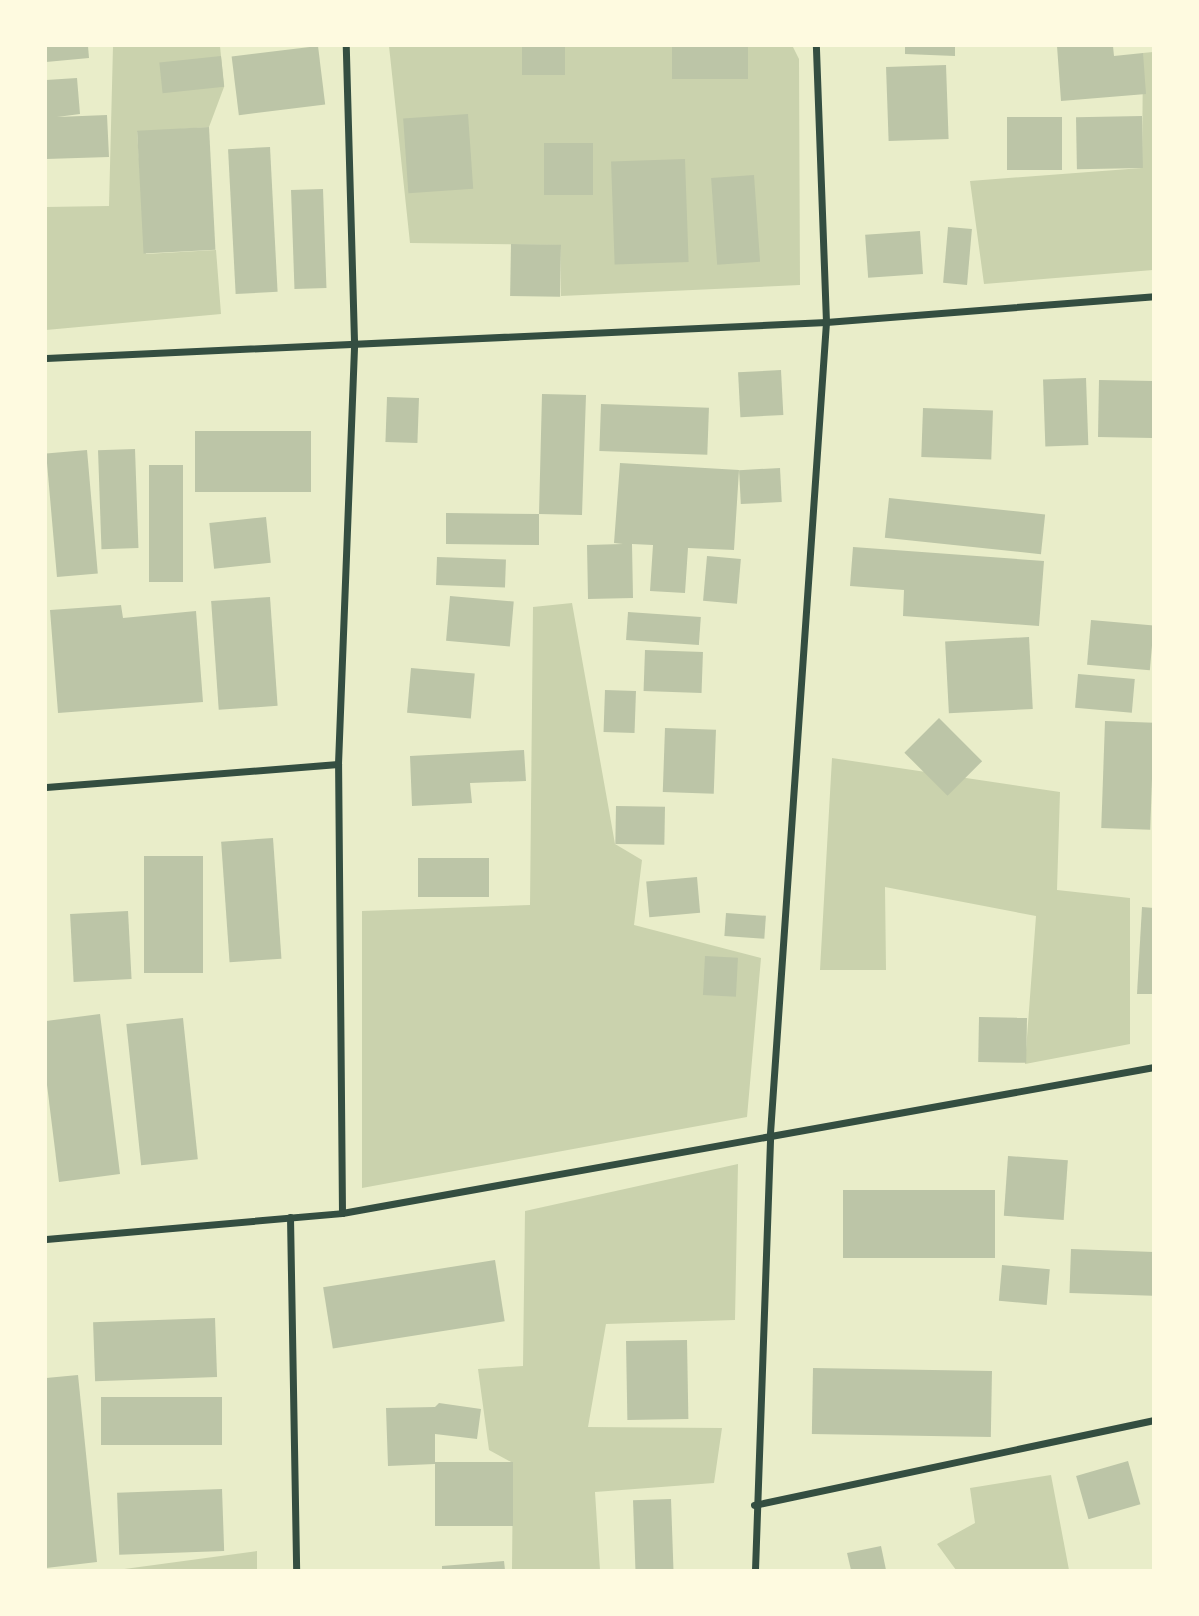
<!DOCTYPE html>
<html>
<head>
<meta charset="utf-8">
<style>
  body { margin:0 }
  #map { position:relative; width:1199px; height:1616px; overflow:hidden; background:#e9edc9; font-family:Arial,sans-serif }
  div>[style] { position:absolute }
  .green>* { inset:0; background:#cad2ad }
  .building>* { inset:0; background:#bcc5a7; transform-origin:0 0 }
  .minor>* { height:7px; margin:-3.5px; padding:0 3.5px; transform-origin:3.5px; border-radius:3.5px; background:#344e41 }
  span { translate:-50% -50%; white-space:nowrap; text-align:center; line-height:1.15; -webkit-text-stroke:6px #fefae0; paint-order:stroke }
  .frame { position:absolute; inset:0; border:47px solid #fefae0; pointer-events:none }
</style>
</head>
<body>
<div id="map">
  <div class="green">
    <div style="clip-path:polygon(113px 46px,220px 46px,224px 87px,209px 127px,137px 132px,146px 254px,216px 250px,221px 314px,46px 330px,46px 207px,109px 206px)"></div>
    <div style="clip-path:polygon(389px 46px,793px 47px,799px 59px,800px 285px,561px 296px,561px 245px,410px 243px)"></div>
    <div style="clip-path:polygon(1153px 52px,1153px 270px,984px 284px,970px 181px,1142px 168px,1143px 53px)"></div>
    <div style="clip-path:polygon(572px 603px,615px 844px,642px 860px,634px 925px,761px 958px,747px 1117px,362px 1188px,362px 911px,530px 905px,533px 607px)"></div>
    <div style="clip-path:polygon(832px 758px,1060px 792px,1057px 890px,1130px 898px,1130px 1044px,1025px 1064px,1036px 916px,885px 887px,886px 970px,820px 970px)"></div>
    <div style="clip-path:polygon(738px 1164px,735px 1320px,606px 1324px,588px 1427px,722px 1428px,714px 1483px,595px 1492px,600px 1570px,512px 1570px,513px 1463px,489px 1450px,478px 1369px,523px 1366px,525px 1211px)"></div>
    <div style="clip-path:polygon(1051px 1475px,1069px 1570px,956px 1570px,937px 1544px,975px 1523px,970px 1488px)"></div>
    <div style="clip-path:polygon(257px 1551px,257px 1570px,117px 1570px)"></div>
  </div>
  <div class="building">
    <div style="clip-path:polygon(46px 46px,88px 46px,89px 58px,46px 62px)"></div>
    <div style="left:318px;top:46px;width:59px;height:87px;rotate:83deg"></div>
    <div style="left:522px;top:46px;width:43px;height:29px"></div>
    <div style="left:672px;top:46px;width:76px;height:33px"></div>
    <div style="clip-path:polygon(905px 46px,955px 46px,955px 56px,905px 54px)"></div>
    <div style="clip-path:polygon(1057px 46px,1113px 46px,1114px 56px,1143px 53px,1146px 94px,1061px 101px)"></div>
    <div style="left:221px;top:56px;width:31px;height:62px;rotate:84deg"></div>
    <div style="left:946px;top:65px;width:74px;height:60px;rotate:88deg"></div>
    <div style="clip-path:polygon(77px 78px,80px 114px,57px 117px,107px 115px,109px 157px,46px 159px,46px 80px)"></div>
    <div style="left:468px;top:114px;width:75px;height:65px;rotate:86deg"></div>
    <div style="left:1142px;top:116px;width:52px;height:66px;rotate:89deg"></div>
    <div style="left:1007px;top:117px;width:55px;height:53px"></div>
    <div style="left:209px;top:127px;width:123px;height:72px;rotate:87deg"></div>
    <div style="left:593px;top:143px;width:52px;height:49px;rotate:90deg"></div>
    <div style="left:270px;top:147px;width:145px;height:42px;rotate:87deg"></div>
    <div style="left:685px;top:159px;width:103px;height:74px;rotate:88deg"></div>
    <div style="left:754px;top:175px;width:87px;height:43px;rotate:86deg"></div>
    <div style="left:323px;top:189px;width:99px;height:32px;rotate:88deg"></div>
    <div style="left:948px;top:227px;width:24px;height:56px;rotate:5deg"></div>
    <div style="left:920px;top:231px;width:43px;height:55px;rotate:86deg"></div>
    <div style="left:511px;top:244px;width:50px;height:52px;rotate:1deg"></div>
    <div style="left:781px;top:370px;width:45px;height:43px;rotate:87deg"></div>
    <div style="left:1086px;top:378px;width:67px;height:43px;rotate:88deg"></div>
    <div style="left:1099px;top:380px;width:55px;height:57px;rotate:1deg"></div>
    <div style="clip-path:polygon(542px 394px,586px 395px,582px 515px,539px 514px,539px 545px,446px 544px,446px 513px,539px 514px)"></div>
    <div style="left:387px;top:397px;width:32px;height:45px;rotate:2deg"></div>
    <div style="left:601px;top:404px;width:108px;height:47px;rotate:2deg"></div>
    <div style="left:923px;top:408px;width:70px;height:49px;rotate:2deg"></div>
    <div style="left:195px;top:431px;width:116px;height:61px"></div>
    <div style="left:135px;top:449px;width:99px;height:37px;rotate:88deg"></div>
    <div style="left:87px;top:450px;width:124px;height:41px;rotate:85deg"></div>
    <div style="clip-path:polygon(620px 463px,739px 470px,734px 550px,688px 548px,685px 593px,650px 591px,653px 545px,632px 544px,633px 598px,588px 599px,587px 545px,623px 544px,614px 543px)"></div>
    <div style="left:149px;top:465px;width:34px;height:117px"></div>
    <div style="left:780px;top:468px;width:34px;height:41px;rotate:87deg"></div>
    <div style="left:889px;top:498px;width:157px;height:40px;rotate:6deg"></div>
    <div style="left:266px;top:517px;width:46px;height:57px;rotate:84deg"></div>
    <div style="clip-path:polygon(853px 547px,1044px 561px,1039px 626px,903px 616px,904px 590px,850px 586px)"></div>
    <div style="left:707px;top:556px;width:34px;height:45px;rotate:5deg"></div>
    <div style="left:437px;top:557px;width:69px;height:28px;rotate:2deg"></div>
    <div style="left:450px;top:596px;width:64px;height:45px;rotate:5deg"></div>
    <div style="left:270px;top:597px;width:109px;height:59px;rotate:86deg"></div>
    <div style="clip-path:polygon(121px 605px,123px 618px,196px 611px,203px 702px,58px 713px,50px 610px)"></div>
    <div style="left:628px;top:612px;width:73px;height:28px;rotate:4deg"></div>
    <div style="left:1091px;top:620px;width:63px;height:45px;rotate:5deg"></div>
    <div style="left:1029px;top:637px;width:72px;height:84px;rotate:87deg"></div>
    <div style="left:645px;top:650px;width:58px;height:41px;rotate:2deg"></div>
    <div style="left:411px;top:668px;width:64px;height:45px;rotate:5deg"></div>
    <div style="left:1078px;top:674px;width:57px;height:34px;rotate:5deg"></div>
    <div style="left:605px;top:690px;width:31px;height:42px;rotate:2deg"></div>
    <div style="left:939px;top:718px;width:61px;height:49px;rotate:45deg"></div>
    <div style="left:1105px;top:721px;width:49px;height:107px;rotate:2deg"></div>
    <div style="left:665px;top:728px;width:51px;height:64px;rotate:2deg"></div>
    <div style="clip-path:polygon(524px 750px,526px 781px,470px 783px,472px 803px,412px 806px,410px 756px)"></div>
    <div style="left:616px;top:806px;width:49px;height:38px;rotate:1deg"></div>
    <div style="left:273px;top:838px;width:121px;height:52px;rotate:86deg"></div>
    <div style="left:203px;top:856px;width:117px;height:59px;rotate:90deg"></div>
    <div style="left:418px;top:858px;width:71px;height:39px"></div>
    <div style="left:697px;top:877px;width:36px;height:51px;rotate:85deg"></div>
    <div style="clip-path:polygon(1142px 907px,1154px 908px,1154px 994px,1137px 994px)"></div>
    <div style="left:128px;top:911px;width:68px;height:58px;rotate:87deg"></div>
    <div style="left:726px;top:913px;width:40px;height:23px;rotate:4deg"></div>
    <div style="left:705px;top:956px;width:33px;height:39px;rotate:3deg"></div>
    <div style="clip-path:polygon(100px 1014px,120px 1174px,59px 1182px,46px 1077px,46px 1021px)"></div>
    <div style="left:979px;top:1017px;width:48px;height:45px;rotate:1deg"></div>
    <div style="left:183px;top:1018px;width:142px;height:57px;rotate:84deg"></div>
    <div style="left:1008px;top:1156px;width:60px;height:60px;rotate:4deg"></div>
    <div style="left:843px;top:1190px;width:152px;height:68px"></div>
    <div style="left:1071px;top:1249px;width:83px;height:44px;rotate:2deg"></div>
    <div style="left:495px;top:1260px;width:62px;height:174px;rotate:81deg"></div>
    <div style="left:1002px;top:1265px;width:48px;height:36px;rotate:5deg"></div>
    <div style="left:215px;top:1318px;width:59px;height:122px;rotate:88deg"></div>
    <div style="left:687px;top:1340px;width:79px;height:61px;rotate:89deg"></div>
    <div style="left:813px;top:1368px;width:179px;height:66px;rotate:1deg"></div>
    <div style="clip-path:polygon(78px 1375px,97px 1562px,46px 1568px,46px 1378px)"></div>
    <div style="left:101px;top:1397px;width:121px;height:48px"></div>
    <div style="clip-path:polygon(439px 1403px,481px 1409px,477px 1439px,435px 1434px,435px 1464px,388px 1466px,386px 1408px,435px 1407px)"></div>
    <div style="left:1128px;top:1461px;width:45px;height:54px;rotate:74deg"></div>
    <div style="left:513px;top:1462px;width:64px;height:78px;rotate:90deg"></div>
    <div style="left:222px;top:1489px;width:62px;height:105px;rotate:88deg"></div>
    <div style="left:671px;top:1499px;width:71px;height:38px;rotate:88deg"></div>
    <div style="clip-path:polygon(881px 1546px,886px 1570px,851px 1570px,847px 1553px)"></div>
    <div style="clip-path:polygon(504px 1561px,505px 1570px,442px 1570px,442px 1566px)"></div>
  </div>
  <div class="minor">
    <div style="left:46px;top:358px;width:781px;rotate:-2.64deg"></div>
    <div style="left:826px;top:322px;width:329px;rotate:-4.5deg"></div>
    <div style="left:46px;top:787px;width:293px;rotate:-4.5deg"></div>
    <div style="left:342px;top:1213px;width:449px;rotate:-90.5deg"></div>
    <div style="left:338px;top:764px;width:423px;rotate:-87.8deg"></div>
    <div style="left:354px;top:341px;width:295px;rotate:-91.6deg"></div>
    <div style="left:290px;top:1217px;width:353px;rotate:89deg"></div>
    <div style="left:46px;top:1239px;width:297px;rotate:-5deg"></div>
    <div style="left:342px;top:1213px;width:825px;rotate:-10.19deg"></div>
    <div style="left:754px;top:1505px;width:409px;rotate:-12deg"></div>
    <div style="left:755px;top:1570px;width:437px;rotate:-88deg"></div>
    <div style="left:770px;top:1133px;width:813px;rotate:-86.05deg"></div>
    <div style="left:826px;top:322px;width:276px;rotate:-92.1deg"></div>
  </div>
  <div class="frame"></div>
</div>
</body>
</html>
